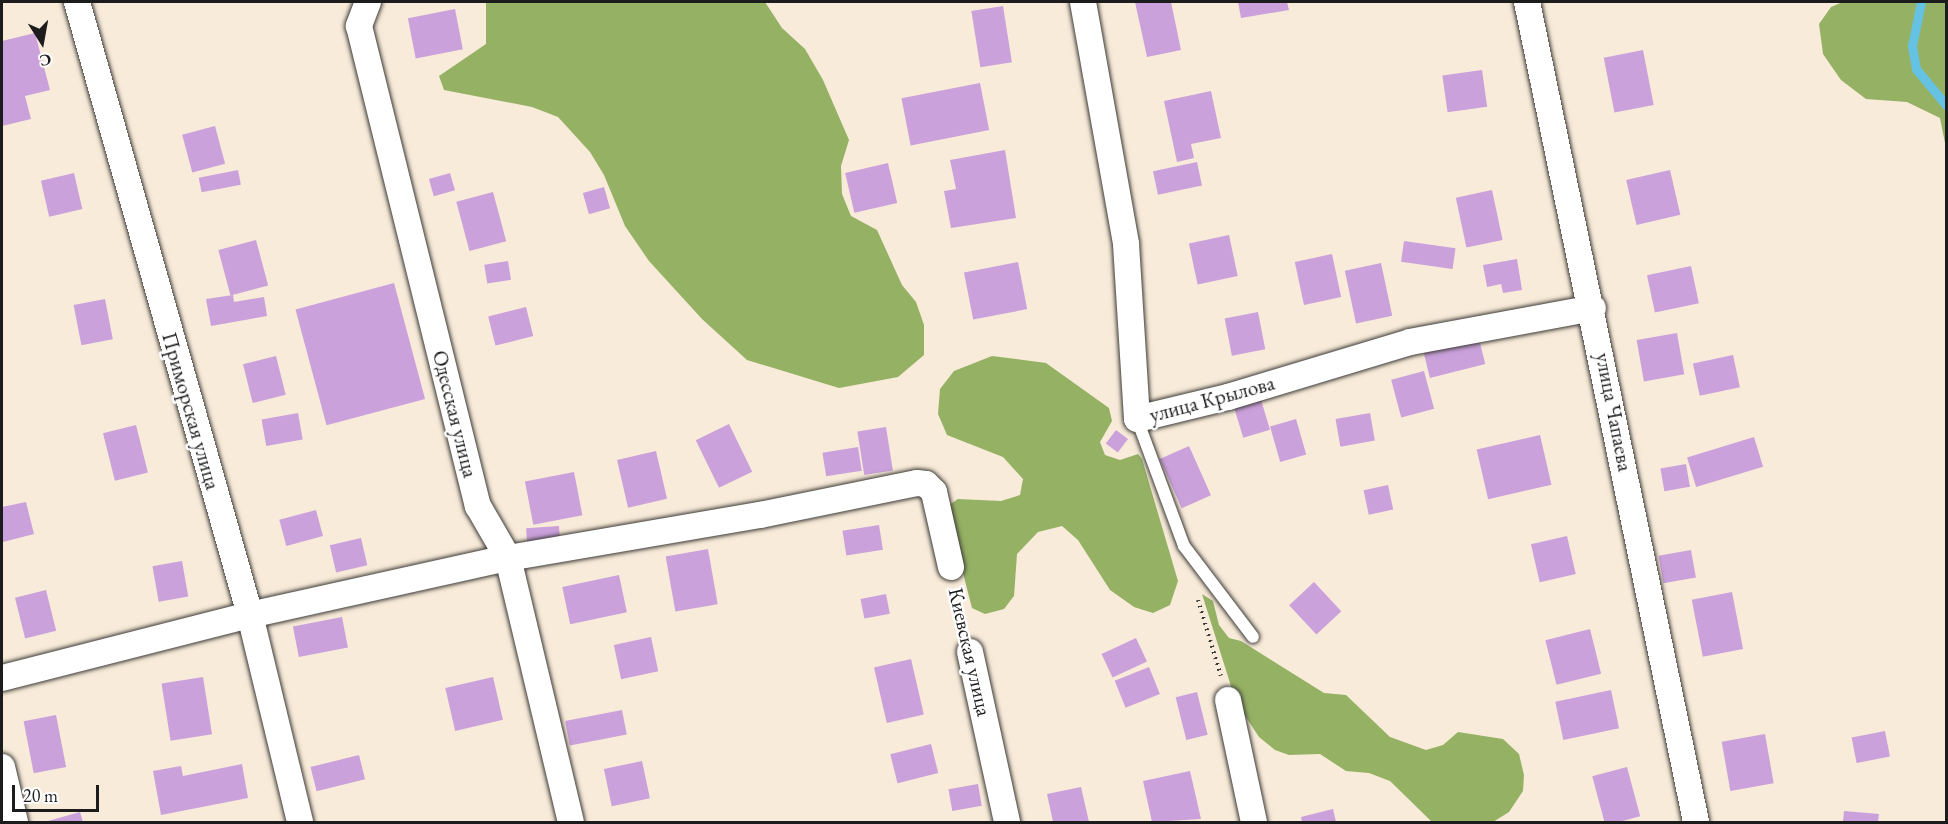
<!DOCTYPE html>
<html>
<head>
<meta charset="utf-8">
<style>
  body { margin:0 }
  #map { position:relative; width:1948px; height:824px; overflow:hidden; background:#f8ebd9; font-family:"EB Garamond",serif }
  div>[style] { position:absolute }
  .forest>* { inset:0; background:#95b164 }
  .stream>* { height:9px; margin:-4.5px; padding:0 4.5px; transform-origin:4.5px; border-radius:4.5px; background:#65c2e3 }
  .building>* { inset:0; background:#cba1dc; transform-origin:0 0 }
  .path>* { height:4px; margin-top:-2px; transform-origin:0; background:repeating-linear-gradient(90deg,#3d3b38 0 1.5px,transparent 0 6px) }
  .roads { filter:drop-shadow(0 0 2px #3d3b38) drop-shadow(0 0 2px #3d3b38) }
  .lane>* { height:12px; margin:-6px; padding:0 6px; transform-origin:6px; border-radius:6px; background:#fff }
  .street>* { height:26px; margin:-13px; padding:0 13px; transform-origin:13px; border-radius:13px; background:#fff }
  span { translate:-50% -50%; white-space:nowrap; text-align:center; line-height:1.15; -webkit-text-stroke:5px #fff; paint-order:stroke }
  .street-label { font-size:21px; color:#1c1c1c }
  .frame { position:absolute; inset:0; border:3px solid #1c1c1c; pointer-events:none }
  .north { position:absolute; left:12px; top:12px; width:60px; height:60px; -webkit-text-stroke:4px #fff; paint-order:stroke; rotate:169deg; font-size:16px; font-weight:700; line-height:24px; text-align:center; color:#1c1c1c }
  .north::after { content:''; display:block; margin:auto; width:21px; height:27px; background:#1c1c1c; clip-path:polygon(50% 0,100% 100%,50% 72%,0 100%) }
  .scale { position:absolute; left:12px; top:785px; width:87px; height:27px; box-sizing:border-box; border:3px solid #1c1c1c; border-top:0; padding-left:8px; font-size:18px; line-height:21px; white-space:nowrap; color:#1c1c1c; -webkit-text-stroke:4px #fff; paint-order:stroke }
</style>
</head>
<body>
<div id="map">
  <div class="forest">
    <div style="clip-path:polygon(486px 2px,765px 2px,782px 28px,805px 49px,823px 80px,849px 140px,841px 166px,842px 194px,851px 216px,877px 230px,902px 285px,916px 302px,924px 325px,924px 355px,898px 377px,839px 388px,747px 360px,702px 319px,649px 261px,625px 226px,604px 175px,590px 152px,558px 117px,532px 107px,444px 90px,439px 76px,486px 44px)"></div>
    <div style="clip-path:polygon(1843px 2px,1946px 2px,1946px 148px,1940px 118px,1907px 102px,1866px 99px,1841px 80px,1823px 54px,1819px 24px,1831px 7px)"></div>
    <div style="clip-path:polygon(992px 356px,1046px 363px,1109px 408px,1112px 421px,1100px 442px,1105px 455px,1120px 460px,1138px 454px,1142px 459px,1178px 581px,1170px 605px,1153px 613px,1134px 607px,1110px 590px,1078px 540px,1062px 526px,1038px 532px,1017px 554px,1014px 596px,1004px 609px,985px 614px,972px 608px,946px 507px,958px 499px,1001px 501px,1020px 495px,1023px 479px,1003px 457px,947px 435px,938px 414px,940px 389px,954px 371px)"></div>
    <div style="clip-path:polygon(1202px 594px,1213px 601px,1219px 625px,1229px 638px,1241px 641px,1324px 693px,1346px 695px,1390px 737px,1426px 750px,1443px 745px,1458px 732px,1503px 739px,1519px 754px,1524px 775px,1523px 791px,1509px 812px,1493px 822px,1432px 822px,1390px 781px,1369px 773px,1346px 771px,1320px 754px,1289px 755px,1275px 750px,1259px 737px,1236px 702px)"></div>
  </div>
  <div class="stream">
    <div style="left:1921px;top:2px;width:45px;rotate:101.6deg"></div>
    <div style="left:1912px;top:46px;width:23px;rotate:80deg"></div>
    <div style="left:1916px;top:69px;width:47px;rotate:50.2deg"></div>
  </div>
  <div class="building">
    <div style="clip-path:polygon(1135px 2px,1171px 2px,1181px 50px,1147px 57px)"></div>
    <div style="clip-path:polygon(1238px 2px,1287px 2px,1289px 10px,1241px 18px)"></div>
    <div style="left:1003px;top:6px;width:57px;height:32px;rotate:81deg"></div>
    <div style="left:455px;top:9px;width:41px;height:48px;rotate:79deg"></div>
    <div style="clip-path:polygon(35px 33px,50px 90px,25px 96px,31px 119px,2px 126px,2px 41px)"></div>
    <div style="left:1643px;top:50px;width:56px;height:40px;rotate:79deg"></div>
    <div style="left:1482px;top:70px;width:37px;height:40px;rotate:82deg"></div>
    <div style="left:980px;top:83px;width:48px;height:80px;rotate:79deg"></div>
    <div style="clip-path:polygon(1211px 91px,1221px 138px,1191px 144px,1194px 158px,1177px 162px,1164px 101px)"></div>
    <div style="left:215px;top:126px;width:39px;height:34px;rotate:75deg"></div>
    <div style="clip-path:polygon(1005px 150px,1016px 218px,951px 228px,944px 191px,956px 189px,950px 160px)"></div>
    <div style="left:1197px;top:162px;width:24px;height:45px;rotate:78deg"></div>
    <div style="left:888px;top:163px;width:41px;height:44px;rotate:77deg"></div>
    <div style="left:238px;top:170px;width:15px;height:40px;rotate:79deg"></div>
    <div style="left:1670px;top:170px;width:46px;height:45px;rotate:77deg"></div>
    <div style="left:74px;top:173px;width:37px;height:34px;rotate:77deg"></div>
    <div style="left:450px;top:173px;width:18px;height:22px;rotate:74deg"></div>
    <div style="left:604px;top:187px;width:22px;height:22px;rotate:74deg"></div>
    <div style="left:1492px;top:190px;width:51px;height:37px;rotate:78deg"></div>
    <div style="left:493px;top:192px;width:51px;height:38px;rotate:75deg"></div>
    <div style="left:1229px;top:235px;width:42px;height:41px;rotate:78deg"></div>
    <div style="left:256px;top:240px;width:47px;height:39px;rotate:75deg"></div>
    <div style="left:1404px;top:241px;width:52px;height:21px;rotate:8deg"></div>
    <div style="left:1332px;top:254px;width:44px;height:38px;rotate:78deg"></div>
    <div style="clip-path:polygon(1517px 259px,1522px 290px,1503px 293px,1501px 284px,1487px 287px,1483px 265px)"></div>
    <div style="left:508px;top:261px;width:19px;height:24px;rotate:81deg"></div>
    <div style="left:1018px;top:262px;width:48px;height:55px;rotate:79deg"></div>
    <div style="left:1381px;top:263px;width:54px;height:37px;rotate:78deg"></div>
    <div style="left:1691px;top:266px;width:38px;height:45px;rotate:78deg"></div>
    <div style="left:394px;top:283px;width:120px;height:102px;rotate:75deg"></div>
    <div style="clip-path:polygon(233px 295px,234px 302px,264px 297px,267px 316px,211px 326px,206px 299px)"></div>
    <div style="left:105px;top:299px;width:41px;height:32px;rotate:79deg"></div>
    <div style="left:526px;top:307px;width:30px;height:39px;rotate:76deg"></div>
    <div style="left:1258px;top:312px;width:38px;height:34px;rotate:79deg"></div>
    <div style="left:1677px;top:333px;width:42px;height:41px;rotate:80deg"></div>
    <div style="left:1478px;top:335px;width:30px;height:57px;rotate:76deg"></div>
    <div style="left:1733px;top:355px;width:33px;height:41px;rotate:78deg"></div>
    <div style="left:276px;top:356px;width:40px;height:34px;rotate:76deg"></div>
    <div style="left:1424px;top:371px;width:39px;height:34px;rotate:75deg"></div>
    <div style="left:1261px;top:400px;width:31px;height:28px;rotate:73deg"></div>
    <div style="left:298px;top:413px;width:27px;height:37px;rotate:80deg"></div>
    <div style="left:1370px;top:413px;width:28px;height:35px;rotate:80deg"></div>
    <div style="left:1296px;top:419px;width:37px;height:27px;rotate:74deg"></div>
    <div style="left:729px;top:424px;width:53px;height:37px;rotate:64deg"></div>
    <div style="left:136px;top:425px;width:49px;height:34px;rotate:76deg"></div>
    <div style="left:886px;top:427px;width:44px;height:29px;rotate:81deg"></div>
    <div style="left:1116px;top:430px;width:15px;height:17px;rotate:37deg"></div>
    <div style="left:1540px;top:435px;width:51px;height:65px;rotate:77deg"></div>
    <div style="left:1754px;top:437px;width:31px;height:70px;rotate:73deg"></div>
    <div style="left:1189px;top:446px;width:54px;height:32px;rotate:66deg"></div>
    <div style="left:858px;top:447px;width:24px;height:36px;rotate:81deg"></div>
    <div style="left:656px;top:451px;width:49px;height:40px;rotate:77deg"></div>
    <div style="left:1686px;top:464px;width:23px;height:26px;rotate:80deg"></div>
    <div style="left:574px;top:472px;width:44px;height:50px;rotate:79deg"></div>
    <div style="left:1388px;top:485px;width:25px;height:25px;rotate:78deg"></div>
    <div style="clip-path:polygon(26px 502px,34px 534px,3px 542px,2px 507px)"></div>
    <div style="left:316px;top:510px;width:27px;height:38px;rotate:75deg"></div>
    <div style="left:879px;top:525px;width:25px;height:37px;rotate:81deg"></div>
    <div style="left:559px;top:526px;width:14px;height:33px;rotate:86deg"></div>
    <div style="left:1567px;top:536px;width:39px;height:37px;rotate:77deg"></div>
    <div style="left:361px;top:538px;width:28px;height:32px;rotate:77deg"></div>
    <div style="left:708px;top:549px;width:56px;height:43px;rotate:80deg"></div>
    <div style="left:1691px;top:550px;width:28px;height:33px;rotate:80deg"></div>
    <div style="left:182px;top:561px;width:36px;height:30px;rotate:80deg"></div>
    <div style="left:619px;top:575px;width:38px;height:58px;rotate:78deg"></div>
    <div style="left:1314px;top:582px;width:40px;height:34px;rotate:47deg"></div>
    <div style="left:46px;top:590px;width:42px;height:32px;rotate:76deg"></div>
    <div style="left:1732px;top:592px;width:58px;height:41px;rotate:79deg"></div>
    <div style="left:886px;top:594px;width:20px;height:26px;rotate:79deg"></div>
    <div style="left:342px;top:617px;width:31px;height:50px;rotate:79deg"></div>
    <div style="left:1590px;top:629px;width:46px;height:46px;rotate:76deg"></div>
    <div style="left:651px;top:637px;width:35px;height:38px;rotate:78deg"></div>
    <div style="left:1136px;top:638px;width:26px;height:38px;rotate:65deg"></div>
    <div style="left:911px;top:659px;width:57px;height:38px;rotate:77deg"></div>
    <div style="left:1149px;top:667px;width:29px;height:37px;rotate:68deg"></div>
    <div style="left:203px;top:677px;width:58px;height:42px;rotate:81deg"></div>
    <div style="left:493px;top:677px;width:44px;height:49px;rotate:77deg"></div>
    <div style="left:1611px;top:690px;width:39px;height:57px;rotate:78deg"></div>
    <div style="left:1197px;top:692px;width:44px;height:22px;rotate:76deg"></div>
    <div style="left:622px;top:710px;width:25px;height:58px;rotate:79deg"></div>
    <div style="left:56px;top:715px;width:53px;height:33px;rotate:79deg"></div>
    <div style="left:1885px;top:731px;width:26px;height:34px;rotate:79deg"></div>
    <div style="left:1765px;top:734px;width:50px;height:44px;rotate:80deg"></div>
    <div style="left:931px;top:744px;width:30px;height:42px;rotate:76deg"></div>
    <div style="left:359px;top:755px;width:25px;height:50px;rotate:76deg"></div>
    <div style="left:642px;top:761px;width:38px;height:39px;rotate:78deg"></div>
    <div style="clip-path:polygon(242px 764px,248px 798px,161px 815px,153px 771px,181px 766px,183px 776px)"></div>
    <div style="left:1627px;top:767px;width:51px;height:36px;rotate:75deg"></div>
    <div style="clip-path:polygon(1190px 771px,1201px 819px,1152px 822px,1143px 781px)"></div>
    <div style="left:978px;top:784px;width:22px;height:30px;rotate:80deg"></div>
    <div style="clip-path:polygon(1081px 787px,1089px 822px,1053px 822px,1047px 794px)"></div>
    <div style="clip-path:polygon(1333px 809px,1336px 822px,1302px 822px,1301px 817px)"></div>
    <div style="clip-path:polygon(1844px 811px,1879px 814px,1878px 822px,1843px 822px)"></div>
    <div style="clip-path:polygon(80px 812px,83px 822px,49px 822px,48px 821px)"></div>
  </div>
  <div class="path">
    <div style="left:956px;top:591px;width:38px;rotate:76deg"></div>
    <div style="left:1198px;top:600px;width:79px;rotate:73.2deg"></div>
  </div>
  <div class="roads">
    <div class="lane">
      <div style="left:1137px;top:419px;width:135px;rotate:69.7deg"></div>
      <div style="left:1184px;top:546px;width:114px;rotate:52.8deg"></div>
    </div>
    <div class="street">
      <div style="left:77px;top:2px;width:637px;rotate:74.24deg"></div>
      <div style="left:250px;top:615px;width:213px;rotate:76.4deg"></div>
      <div style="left:368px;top:2px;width:26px;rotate:111deg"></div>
      <div style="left:359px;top:26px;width:495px;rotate:76.1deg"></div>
      <div style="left:478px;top:506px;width:60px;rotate:60deg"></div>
      <div style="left:508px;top:558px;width:271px;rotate:76.6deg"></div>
      <div style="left:1083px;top:2px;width:246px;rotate:79.9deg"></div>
      <div style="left:1126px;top:244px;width:175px;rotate:86.4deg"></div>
      <div style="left:1137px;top:419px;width:94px;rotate:-13.6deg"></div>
      <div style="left:1228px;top:397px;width:190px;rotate:-16.8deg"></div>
      <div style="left:1410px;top:342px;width:186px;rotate:-10.5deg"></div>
      <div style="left:1527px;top:2px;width:837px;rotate:78.35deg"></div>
      <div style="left:970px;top:652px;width:174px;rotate:77.7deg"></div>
      <div style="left:2px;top:678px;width:256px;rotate:-14.3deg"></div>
      <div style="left:250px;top:615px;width:264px;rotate:-12.5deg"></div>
      <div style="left:508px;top:558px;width:256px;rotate:-9.7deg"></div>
      <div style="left:760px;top:515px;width:160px;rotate:-11.5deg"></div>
      <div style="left:917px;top:483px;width:9px;rotate:6deg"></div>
      <div style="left:926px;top:484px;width:11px;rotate:45deg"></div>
      <div style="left:934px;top:492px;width:77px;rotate:77.2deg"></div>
      <div style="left:1228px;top:700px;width:125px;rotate:78deg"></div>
      <div style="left:2px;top:767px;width:57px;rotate:76.7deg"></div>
    </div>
  </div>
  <div class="street-label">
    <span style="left:1212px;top:399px;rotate:-15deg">улица Крылова</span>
    <span style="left:191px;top:411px;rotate:74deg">Приморская улица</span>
    <span style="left:1614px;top:412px;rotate:79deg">улица Чапаева</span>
    <span style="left:455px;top:414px;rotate:76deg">Одесская улица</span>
    <span style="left:970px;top:652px;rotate:77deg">Киевская улица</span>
  </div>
  <div class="frame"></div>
  <div class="north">С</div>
  <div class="scale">20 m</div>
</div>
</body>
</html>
